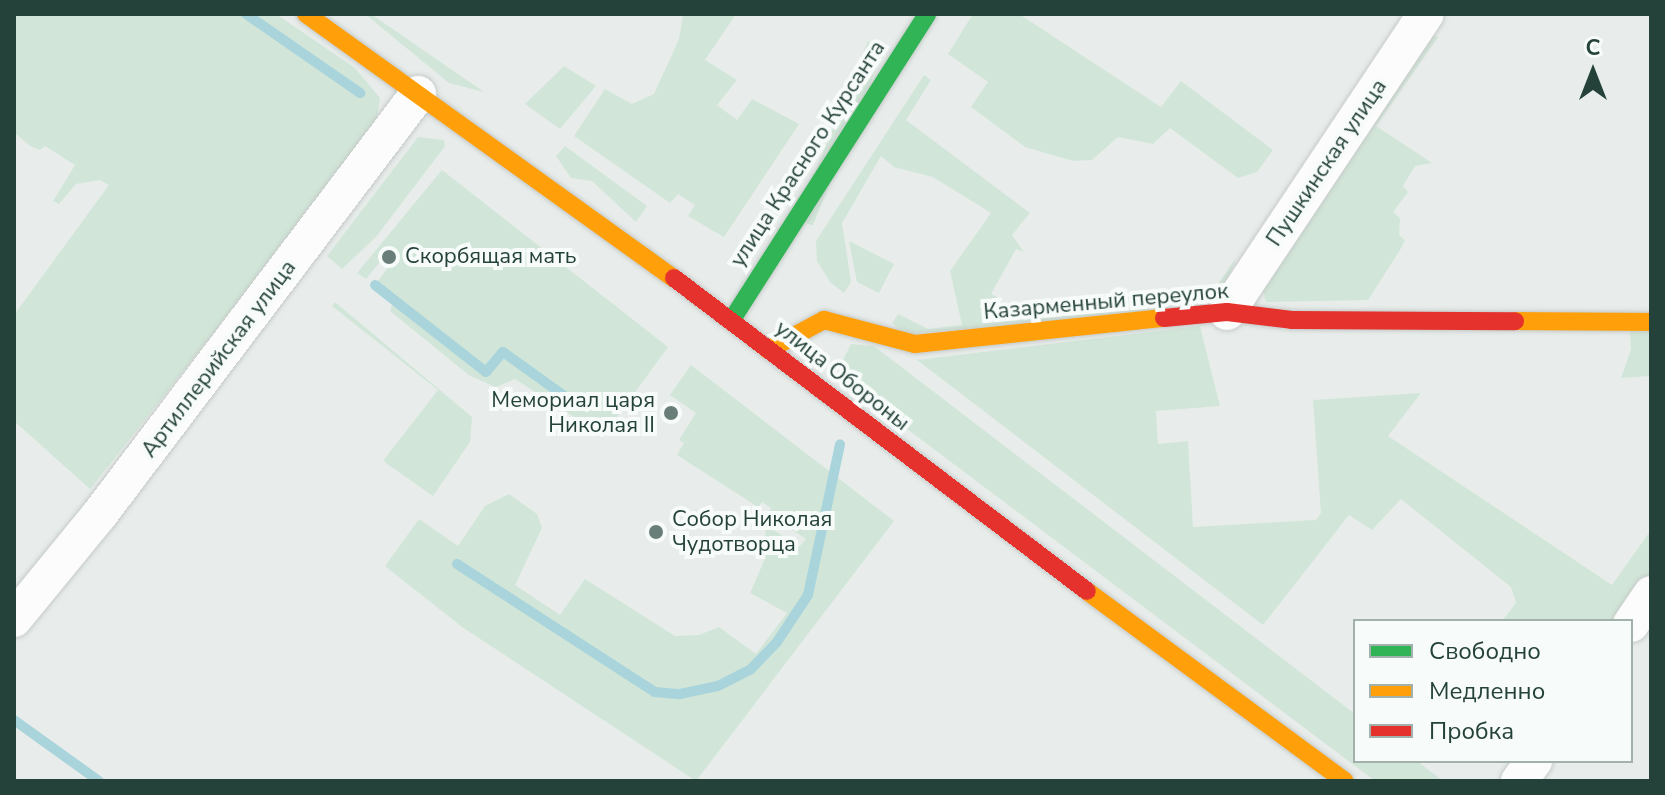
<!DOCTYPE html>
<html>
<head>
<meta charset="utf-8">
<style>
  body { margin:0 }
  #map { position:relative; width:1665px; height:795px; overflow:hidden; background:#e8edeb; font-family:"Nunito Sans",sans-serif }
  div>[style] { position:absolute }
  .green>* { inset:0; background:#d1e6d8; transform-origin:0 0 }
  .stream>* { height:10px; margin:-5px; padding:0 5px; transform-origin:5px; border-radius:5px; background:#a9d4db }
  .roads { filter:drop-shadow(0 0 2px #c5cac8) drop-shadow(0 0 2px #c5cac8) }
  .street>* { height:36px; margin:-18px; padding:0 18px; transform-origin:18px; border-radius:18px; background:#fcfcfc }
  .fast>* { height:18px; margin:-9px; padding:0 9px; transform-origin:9px; border-radius:9px; background:#30b455 }
  .slow>* { height:18px; margin:-9px; padding:0 9px; transform-origin:9px; border-radius:9px; background:#ff9f0a }
  .jam>* { height:18px; margin:-9px; padding:0 9px; transform-origin:9px; border-radius:9px; background:#e5322d }
  .dots>* { width:22px; height:22px; translate:-50% -50%; box-sizing:border-box; border:4px solid #f7fbf9; border-radius:50% }
  span { translate:-50% -50%; white-space:nowrap; text-align:center; line-height:1.15; -webkit-text-stroke:8px #f7fbf9; paint-order:stroke }
  .street-label { font-size:22px; color:#24423a }
  .poi-label { font-size:22px; color:#24423a }
  .left { translate:0 -50%; text-align:left }
  .right { translate:-100% -50%; text-align:right }
  .frame { position:absolute; inset:0; border:16px solid #24423a; pointer-events:none }
  .legend { position:absolute; left:1353px; top:619px; width:280px; height:144px; box-sizing:border-box; background:#f7fbf9; border:2px solid #a3b1ad; margin:0; padding:10px 14px; list-style:none; font-size:24px; color:#24423a }
  .legend li { display:flex; align-items:center; gap:16px; height:40px }
  .legend b { width:40px; border:2px solid #a3b1ad }
  .north { position:absolute; left:1553px; top:32px; width:80px; height:80px; -webkit-text-stroke:6px #f7fbf9; paint-order:stroke; rotate:0deg; font-size:22px; font-weight:700; line-height:32px; text-align:center; color:#24423a }
  .north::after { content:''; display:block; margin:auto; width:28px; height:36px; background:#24423a; clip-path:polygon(50% 0,100% 100%,50% 72%,0 100%) }
</style>
</head>
<body>
<div id="map">
  <div class="green">
    <div style="clip-path:polygon(14px 14px,276px 14px,355px 68px,380px 98px,377px 118px,298px 226px,90px 489px,14px 421px,14px 315px,109px 185px,100px 180px,76px 184px,59px 204px,53px 201px,75px 165px,45px 146px,40px 150px,30px 146px,14px 132px)"></div>
    <div style="clip-path:polygon(365px 14px,371px 14px,484px 92px,449px 83px)"></div>
    <div style="clip-path:polygon(683px 14px,736px 14px,705px 60px,737px 80px,717px 105px,737px 120px,752px 99px,799px 124px,724px 237px,688px 216px,695px 205px,678px 194px,670px 203px,574px 136px,605px 89px,632px 104px,654px 94px,679px 39px)"></div>
    <div style="clip-path:polygon(973px 14px,1019px 14px,1161px 107px,1181px 81px,1273px 150px,1257px 172px,1238px 178px,1170px 128px,1153px 144px,1118px 137px,1092px 160px,1073px 161px,1025px 147px,971px 107px,988px 82px,948px 54px)"></div>
    <div style="clip-path:polygon(1432px 35px,1438px 37px,1376px 126px,1432px 163px,1415px 166px,1403px 186px,1408px 192px,1393px 212px,1400px 218px,1399px 235px,1405px 240px,1400px 250px,1368px 300px,1266px 302px,1262px 288px)"></div>
    <div style="left:868px;top:41px;width:18px;height:192px;rotate:22deg"></div>
    <div style="clip-path:polygon(564px 66px,596px 86px,560px 129px,525px 104px)"></div>
    <div style="clip-path:polygon(924px 75px,931px 80px,906px 120px,1030px 213px,1012px 235px,1024px 252px,1016px 249px,991px 294px,999px 298px,997px 308px,983px 323px,1183px 306px,1211px 294px,1236px 258px,1223px 292px,1184px 311px,906px 334px,892px 323px,898px 314px,928px 329px,962px 325px,950px 271px,991px 213px,933px 177px,894px 167px,881px 156px,842px 223px,851px 282px,844px 293px,830px 282px,817px 261px,816px 241px)"></div>
    <div style="clip-path:polygon(418px 137px,444px 140px,445px 146px,376px 237px,342px 269px,327px 256px)"></div>
    <div style="clip-path:polygon(565px 146px,647px 206px,636px 222px,592px 181px,571px 178px,556px 156px)"></div>
    <div style="clip-path:polygon(442px 170px,668px 347px,609px 428px,588px 426px,515px 379px,496px 387px,470px 376px,390px 311px,394px 300px,375px 285px,395px 258px,388px 252px,366px 279px,357px 273px)"></div>
    <div style="clip-path:polygon(849px 241px,894px 264px,879px 293px,857px 282px)"></div>
    <div style="clip-path:polygon(335px 302px,472px 417px,470px 442px,433px 496px,383px 461px,438px 390px,332px 306px)"></div>
    <div style="clip-path:polygon(1200px 326px,1220px 406px,1156px 411px,1158px 444px,1188px 441px,1193px 527px,1316px 520px,1321px 513px,1313px 400px,1421px 393px,1388px 436px,1612px 585px,1651px 530px,1651px 573px,1618px 621px,1502px 621px,1516px 603px,1511px 587px,1401px 499px,1372px 530px,1349px 515px,1263px 625px,917px 360px)"></div>
    <div style="clip-path:polygon(1630px 330px,1651px 331px,1651px 376px,1621px 378px,1631px 349px)"></div>
    <div style="clip-path:polygon(851px 344px,874px 346px,1355px 714px,1355px 761px,1417px 761px,1443px 781px,1375px 781px,866px 398px,843px 360px)"></div>
    <div style="clip-path:polygon(691px 365px,894px 521px,696px 781px,462px 627px,385px 566px,419px 519px,458px 546px,485px 506px,509px 494px,537px 514px,542px 528px,515px 585px,560px 615px,585px 579px,675px 636px,699px 635px,719px 627px,756px 654px,787px 613px,750px 593px,764px 561px,766px 525px,799px 547px,806px 539px,768px 514px,771px 508px,762px 502px,758px 507px,677px 455px,684px 443px,679px 440px,696px 413px,670px 395px)"></div>
  </div>
  <div class="stream">
    <div style="left:246px;top:14px;width:139px;rotate:34.7deg"></div>
    <div style="left:375px;top:285px;width:141px;rotate:38.1deg"></div>
    <div style="left:486px;top:372px;width:26px;rotate:-50deg"></div>
    <div style="left:503px;top:352px;width:82px;rotate:35.6deg"></div>
    <div style="left:457px;top:564px;width:236px;rotate:32.9deg"></div>
    <div style="left:655px;top:692px;width:25px;rotate:5deg"></div>
    <div style="left:680px;top:694px;width:39px;rotate:-12deg"></div>
    <div style="left:718px;top:686px;width:37px;rotate:-27deg"></div>
    <div style="left:751px;top:669px;width:37px;rotate:-46deg"></div>
    <div style="left:777px;top:642px;width:56px;rotate:-56.6deg"></div>
    <div style="left:808px;top:595px;width:154px;rotate:-78deg"></div>
    <div style="left:14px;top:720px;width:105px;rotate:35.7deg"></div>
  </div>
  <div class="roads">
    <div class="street">
      <div style="left:1227px;top:312px;width:358px;rotate:-56.3deg"></div>
      <div style="left:14px;top:619px;width:136px;rotate:-50.7deg"></div>
      <div style="left:100px;top:514px;width:527px;rotate:-52.87deg"></div>
      <div style="left:1631px;top:624px;width:36px;rotate:-56deg"></div>
      <div style="left:1519px;top:781px;width:25px;rotate:-53deg"></div>
    </div>
    <div class="fast">
      <div style="left:731px;top:321px;width:364px;rotate:-57.4deg"></div>
    </div>
    <div class="slow">
      <div style="left:306px;top:14px;width:453px;rotate:35.7deg"></div>
      <div style="left:1515px;top:321px;width:136px;rotate:0.4deg"></div>
      <div style="left:768px;top:350px;width:64px;rotate:-28.2deg"></div>
      <div style="left:824px;top:320px;width:94px;rotate:14.8deg"></div>
      <div style="left:915px;top:344px;width:250px;rotate:-6deg"></div>
      <div style="left:1087px;top:591px;width:320px;rotate:36.4deg"></div>
    </div>
    <div class="jam">
      <div style="left:674px;top:278px;width:518px;rotate:37.16deg"></div>
      <div style="left:1164px;top:318px;width:63px;rotate:-5.4deg"></div>
      <div style="left:1227px;top:312px;width:65px;rotate:7deg"></div>
      <div style="left:1292px;top:320px;width:223px;rotate:0.3deg"></div>
    </div>
  </div>
  <div class="dots">
    <div style="left:389px;top:257px;background:#697e78"></div>
    <div style="left:671px;top:413px;background:#697e78"></div>
    <div style="left:656px;top:532px;background:#697e78"></div>
  </div>
  <div class="street-label">
    <span style="left:808px;top:154px;rotate:-57deg">улица Красного Курсанта</span>
    <span style="left:1327px;top:163px;rotate:-56deg">Пушкинская улица</span>
    <span style="left:1106px;top:302px;rotate:-5deg">Казарменный переулок</span>
    <span style="left:219px;top:359px;rotate:-53deg">Артиллерийская улица</span>
    <span style="left:842px;top:376px;rotate:38deg">улица Обороны</span>
  </div>
  <div class="poi-label">
    <span class="left" style="left:405px;top:257px">Скорбящая мать</span>
    <span class="right" style="left:655px;top:413px">Мемориал царя<br>Николая II</span>
    <span class="left" style="left:672px;top:532px">Собор Николая<br>Чудотворца</span>
  </div>
  <div class="frame"></div>
  <ul class="legend">
  <li><b style="height:10px;background:#30b455"></b>Свободно</li>
  <li><b style="height:10px;background:#ff9f0a"></b>Медленно</li>
  <li><b style="height:10px;background:#e5322d"></b>Пробка</li>
  </ul>
  <div class="north">С</div>
</div>
</body>
</html>
